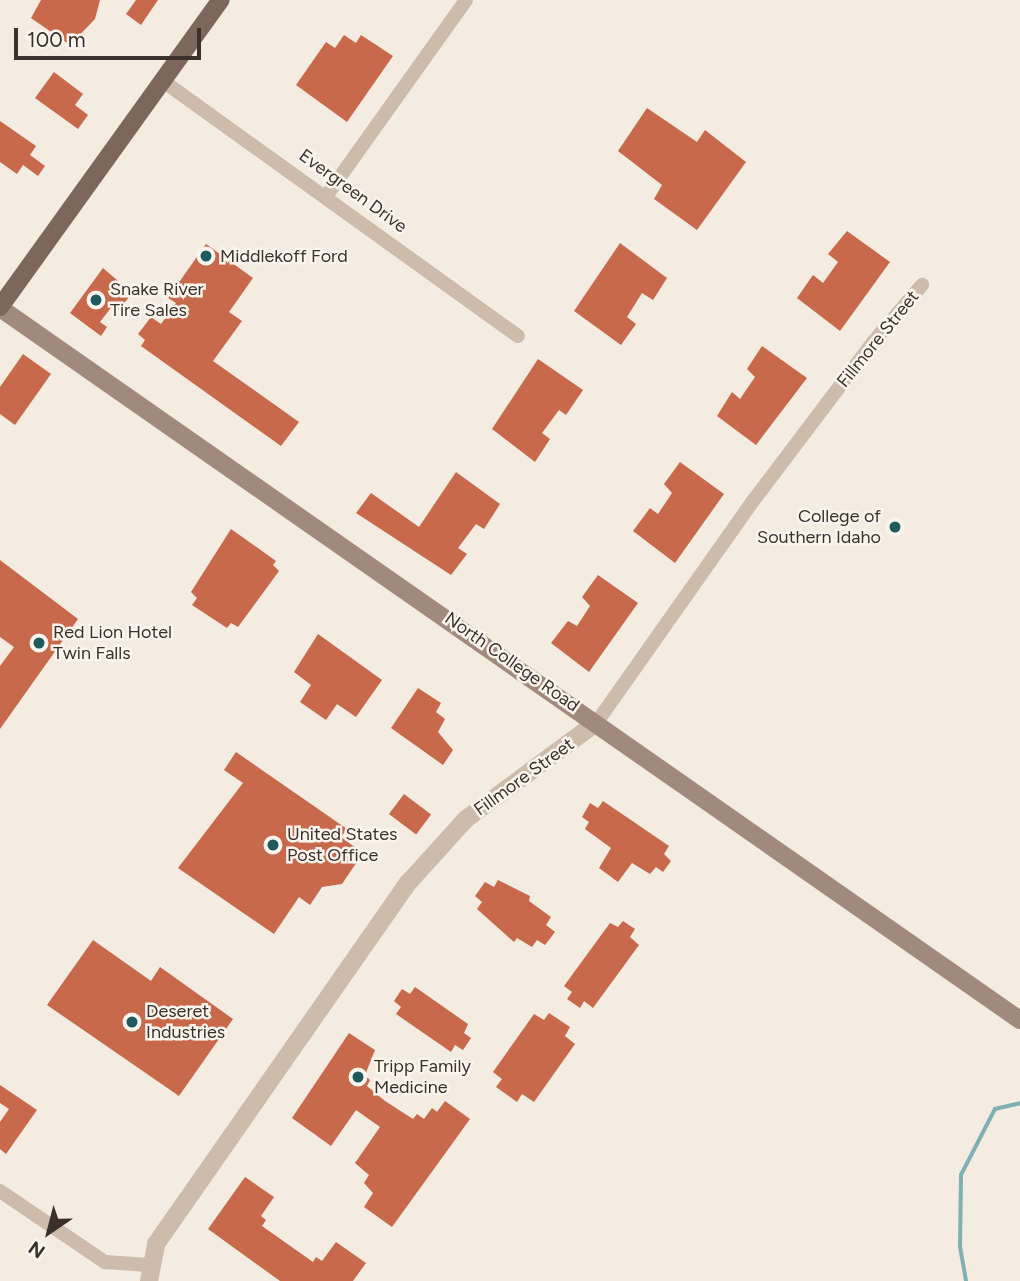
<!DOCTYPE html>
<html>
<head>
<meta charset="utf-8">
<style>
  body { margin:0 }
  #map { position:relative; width:1020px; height:1281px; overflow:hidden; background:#f4ebe1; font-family:Figtree,sans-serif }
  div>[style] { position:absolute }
  .stream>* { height:3.5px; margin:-1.75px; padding:0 1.75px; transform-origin:1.75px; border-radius:1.75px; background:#7fb0b2 }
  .building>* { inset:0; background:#c8694b; transform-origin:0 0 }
  .minor>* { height:14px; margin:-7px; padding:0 7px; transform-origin:7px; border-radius:7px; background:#cdbbac }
  .tertiary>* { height:18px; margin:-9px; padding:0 9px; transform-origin:9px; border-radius:9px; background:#cdbbac }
  .secondary>* { height:18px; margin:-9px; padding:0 9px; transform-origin:9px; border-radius:9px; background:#a18a7d }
  .primary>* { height:18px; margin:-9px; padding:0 9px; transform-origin:9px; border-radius:9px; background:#7d675c }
  .dots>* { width:19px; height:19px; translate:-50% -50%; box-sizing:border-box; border:4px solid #fbf5ee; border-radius:50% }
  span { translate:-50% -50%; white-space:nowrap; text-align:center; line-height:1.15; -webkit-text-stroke:5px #fbf5ee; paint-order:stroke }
  .street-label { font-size:18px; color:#3b302b }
  .poi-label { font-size:18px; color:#3b302b }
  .left { translate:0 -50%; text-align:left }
  .right { translate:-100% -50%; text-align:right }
  .north { position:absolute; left:14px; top:1197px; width:70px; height:70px; -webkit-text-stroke:5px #fbf5ee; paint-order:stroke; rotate:215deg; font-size:19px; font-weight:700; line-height:28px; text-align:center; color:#3b302b }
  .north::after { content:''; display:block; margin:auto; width:24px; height:32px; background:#3b302b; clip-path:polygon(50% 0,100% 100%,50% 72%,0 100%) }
  .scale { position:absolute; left:14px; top:28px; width:187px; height:32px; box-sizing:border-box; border:4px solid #3b302b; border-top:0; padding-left:9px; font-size:21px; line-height:24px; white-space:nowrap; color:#3b302b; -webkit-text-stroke:5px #fbf5ee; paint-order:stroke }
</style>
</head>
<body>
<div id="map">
  <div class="stream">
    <div style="left:966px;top:1281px;width:35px;rotate:-100deg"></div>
    <div style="left:960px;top:1247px;width:72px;rotate:-89.2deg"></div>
    <div style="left:961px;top:1175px;width:74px;rotate:-62.7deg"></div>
    <div style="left:995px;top:1109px;width:26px;rotate:-13deg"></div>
  </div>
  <div class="building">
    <div style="clip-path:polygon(41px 0,100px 0,95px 19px,70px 45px,31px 18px)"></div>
    <div style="clip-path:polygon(136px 0,158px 0,141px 25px,126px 14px)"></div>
    <div style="clip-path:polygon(344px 35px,356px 43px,361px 35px,393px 56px,347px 122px,296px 85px,326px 42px,335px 48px)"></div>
    <div style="clip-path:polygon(54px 72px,83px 94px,75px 105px,88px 115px,78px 129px,35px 98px)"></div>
    <div style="clip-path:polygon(647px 108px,697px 142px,705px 130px,746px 162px,697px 230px,654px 199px,662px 185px,618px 151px)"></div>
    <div style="clip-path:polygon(0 121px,36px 146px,30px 155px,45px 166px,38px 176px,23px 165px,17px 174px,0 162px)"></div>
    <div style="clip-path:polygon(847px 231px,890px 262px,840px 331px,797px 298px,813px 275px,823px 283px,838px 262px,828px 254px)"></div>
    <div style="clip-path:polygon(620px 243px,667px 278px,653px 300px,642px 293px,627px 317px,636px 324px,621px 345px,574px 311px)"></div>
    <div style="clip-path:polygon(206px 244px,253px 278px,229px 312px,242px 321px,213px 361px,299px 422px,281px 446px,141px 346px,145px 340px,138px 334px,151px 317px,161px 324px,176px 303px,168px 298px)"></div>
    <div style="clip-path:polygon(103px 268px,132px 293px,119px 310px,113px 305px,100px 322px,107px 327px,101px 336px,70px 313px)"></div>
    <div style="clip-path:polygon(762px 346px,807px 378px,756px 445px,717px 416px,732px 392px,740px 399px,755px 377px,747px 369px)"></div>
    <div style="clip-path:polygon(23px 354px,51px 374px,15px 425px,0 414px,0 387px)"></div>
    <div style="clip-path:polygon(538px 359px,583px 390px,566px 415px,559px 410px,542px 433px,550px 439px,535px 462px,492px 429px)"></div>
    <div style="clip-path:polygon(680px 462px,724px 494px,675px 563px,633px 531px,650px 508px,658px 514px,672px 493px,664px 484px)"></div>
    <div style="clip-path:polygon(456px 472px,500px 504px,484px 529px,476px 524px,458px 548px,467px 554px,451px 575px,356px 513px,371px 493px,419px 527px)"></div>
    <div style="clip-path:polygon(231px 529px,276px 561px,273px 565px,279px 571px,238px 627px,231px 623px,227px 628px,192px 605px,197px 598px,191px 592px)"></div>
    <div style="clip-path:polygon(0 560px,78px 619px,0 729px,0 666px,14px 647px,0 637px)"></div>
    <div style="clip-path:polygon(598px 575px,638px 603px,589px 672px,551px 643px,568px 621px,577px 626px,590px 606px,582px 597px)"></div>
    <div style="clip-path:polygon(318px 634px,382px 680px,356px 717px,337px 704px,326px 720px,300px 702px,311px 685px,294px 672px)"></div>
    <div style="clip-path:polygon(418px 688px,441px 703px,436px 712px,445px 719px,438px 732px,453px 750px,443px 765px,391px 728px)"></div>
    <div style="clip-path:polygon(236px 752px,347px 829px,341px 837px,363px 853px,342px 884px,322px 887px,310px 905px,299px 897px,274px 934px,178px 868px,243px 783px,224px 770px)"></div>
    <div style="left:404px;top:794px;width:34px;height:25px;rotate:37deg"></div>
    <div style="clip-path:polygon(603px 801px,669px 846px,664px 854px,671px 861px,663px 872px,656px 867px,650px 874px,632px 863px,618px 882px,599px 868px,611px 848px,585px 829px,589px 822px,582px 817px,590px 803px,598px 808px)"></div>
    <div style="clip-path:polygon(498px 880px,530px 896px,529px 901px,551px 917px,546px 925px,555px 932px,545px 945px,537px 940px,532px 947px,517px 938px,514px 942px,477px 909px,482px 902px,475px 896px,485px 882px,494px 887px)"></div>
    <div style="clip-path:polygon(623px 921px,635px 929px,630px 937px,639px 945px,593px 1008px,584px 1001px,580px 1008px,567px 999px,572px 992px,564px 986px,610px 923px,618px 927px)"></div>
    <div style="clip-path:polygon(93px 940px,151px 981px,160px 967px,233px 1019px,179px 1096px,47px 1005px)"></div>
    <div style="clip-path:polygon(415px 987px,468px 1024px,464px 1033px,471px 1038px,463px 1050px,455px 1045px,451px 1052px,396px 1014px,401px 1007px,394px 1001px,402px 989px,410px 994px)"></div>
    <div style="clip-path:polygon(549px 1013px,570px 1027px,565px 1036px,575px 1044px,534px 1102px,522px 1094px,517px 1102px,496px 1087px,502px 1079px,493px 1072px,534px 1014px,544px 1020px)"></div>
    <div style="clip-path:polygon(349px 1033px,375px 1050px,365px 1075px,370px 1080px,367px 1086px,385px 1101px,413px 1119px,417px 1114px,424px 1119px,432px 1108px,437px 1112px,445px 1101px,470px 1119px,392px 1227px,364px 1207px,373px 1193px,364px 1183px,369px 1175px,355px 1163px,380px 1127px,356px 1110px,331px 1146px,292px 1118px)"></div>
    <div style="clip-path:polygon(0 1085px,37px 1110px,6px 1154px,0 1149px,0 1122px,9px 1109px,0 1103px)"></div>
    <div style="clip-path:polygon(245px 1177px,274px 1197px,261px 1216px,266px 1220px,262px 1226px,313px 1262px,316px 1257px,322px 1261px,336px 1242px,366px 1263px,353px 1281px,280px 1281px,208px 1229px)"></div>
  </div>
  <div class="minor">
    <div style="left:163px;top:81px;width:437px;rotate:35.7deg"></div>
    <div style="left:327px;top:195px;width:239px;rotate:-54.5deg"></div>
    <div style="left:597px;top:722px;width:271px;rotate:-54.8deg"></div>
    <div style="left:753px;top:501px;width:201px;rotate:-52.9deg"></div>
    <div style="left:874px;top:341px;width:74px;rotate:-49.4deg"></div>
    <div style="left:0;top:1191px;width:127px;rotate:34.1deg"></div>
    <div style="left:105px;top:1262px;width:44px;rotate:3.9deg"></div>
  </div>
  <div class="tertiary">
    <div style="left:149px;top:1281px;width:38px;rotate:-79deg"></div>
    <div style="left:156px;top:1244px;width:442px;rotate:-55.1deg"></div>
    <div style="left:409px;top:882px;width:85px;rotate:-47.9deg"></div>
    <div style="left:466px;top:819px;width:163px;rotate:-36.5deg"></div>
  </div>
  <div class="secondary">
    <div style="left:0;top:308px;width:1244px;rotate:34.92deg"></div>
  </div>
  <div class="primary">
    <div style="left:0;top:307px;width:378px;rotate:-54.3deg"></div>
  </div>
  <div class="dots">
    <div style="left:206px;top:256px;background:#1f5a5e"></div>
    <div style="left:96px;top:300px;background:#1f5a5e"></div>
    <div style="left:895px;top:527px;background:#1f5a5e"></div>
    <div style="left:39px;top:643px;background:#1f5a5e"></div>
    <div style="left:273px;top:845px;background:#1f5a5e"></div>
    <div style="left:132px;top:1022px;background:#1f5a5e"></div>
    <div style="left:358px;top:1077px;background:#1f5a5e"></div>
  </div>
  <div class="street-label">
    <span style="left:353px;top:191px;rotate:36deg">Evergreen Drive</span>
    <span style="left:878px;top:339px;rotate:-51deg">Fillmore Street</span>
    <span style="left:512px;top:662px;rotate:35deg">North College Road</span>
    <span style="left:524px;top:777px;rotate:-36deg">Fillmore Street</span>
  </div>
  <div class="poi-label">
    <span class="left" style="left:220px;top:256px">Middlekoff Ford</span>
    <span class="left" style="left:110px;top:300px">Snake River<br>Tire Sales</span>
    <span class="right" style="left:881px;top:527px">College of<br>Southern Idaho</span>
    <span class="left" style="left:53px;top:643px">Red Lion Hotel<br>Twin Falls</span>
    <span class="left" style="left:287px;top:845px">United States<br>Post Office</span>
    <span class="left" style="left:146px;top:1022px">Deseret<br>Industries</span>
    <span class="left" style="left:374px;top:1077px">Tripp Family<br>Medicine</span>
  </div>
  <div class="north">N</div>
  <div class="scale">100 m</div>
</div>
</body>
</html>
